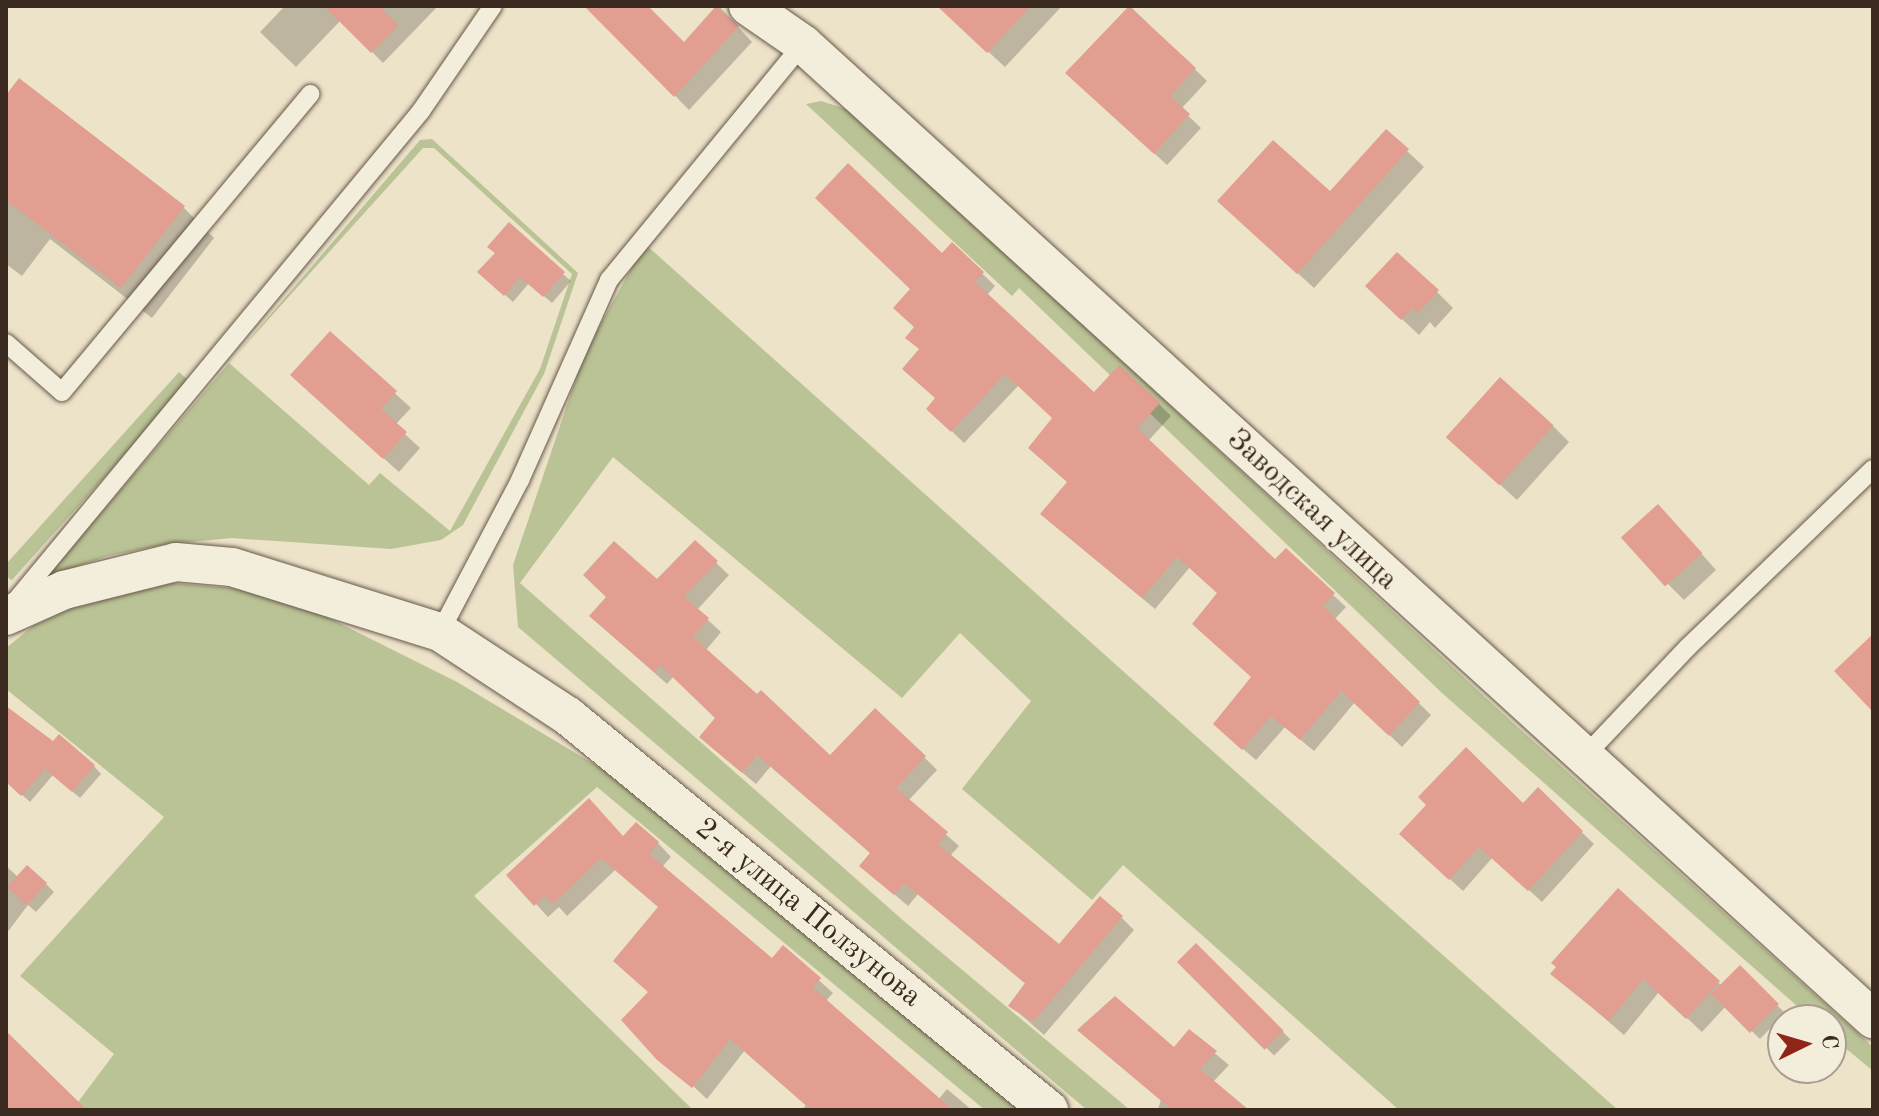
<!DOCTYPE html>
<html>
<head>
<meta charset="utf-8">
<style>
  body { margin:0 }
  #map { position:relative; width:1879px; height:1116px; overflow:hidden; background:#ede3c9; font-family:"Old Standard TT",serif }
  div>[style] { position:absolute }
  .green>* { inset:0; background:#bac395; transform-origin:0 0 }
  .shadow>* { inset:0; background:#0003; transform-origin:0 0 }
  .building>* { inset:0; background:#e29e90; transform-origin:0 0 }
  .roads { filter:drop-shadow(0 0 2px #68584a) drop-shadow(0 0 2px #68584a) }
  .service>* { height:18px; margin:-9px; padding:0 9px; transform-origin:9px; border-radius:9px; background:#f3eddc }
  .minor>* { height:38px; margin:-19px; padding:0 19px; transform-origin:19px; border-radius:19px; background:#f3eddc }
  span { translate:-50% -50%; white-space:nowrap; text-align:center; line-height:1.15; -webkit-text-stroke:6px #f3eddc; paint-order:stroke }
  .street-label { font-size:30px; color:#3b2a20 }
  .frame { position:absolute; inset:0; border:8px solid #3b2a20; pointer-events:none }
  .north { position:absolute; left:1767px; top:1004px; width:80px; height:80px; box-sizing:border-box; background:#f3eddc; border:2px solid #a99f91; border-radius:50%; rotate:85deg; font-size:22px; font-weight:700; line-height:32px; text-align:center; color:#3b2a20 }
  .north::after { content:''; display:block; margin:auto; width:28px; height:36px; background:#8f2418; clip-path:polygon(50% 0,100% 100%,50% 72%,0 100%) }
</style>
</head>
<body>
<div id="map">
  <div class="green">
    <div style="clip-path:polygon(821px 101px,852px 111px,1512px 722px,1873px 1047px,1873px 1071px,1831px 1036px,1831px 1020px,1813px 1020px,1442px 693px,1019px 288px,1012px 296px,806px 104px)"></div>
    <div style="clip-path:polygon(evenodd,432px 139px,578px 273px,544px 374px,463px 525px,441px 540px,391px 549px,232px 538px,168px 544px,108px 556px,46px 577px,420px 140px,432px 139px,423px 148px,434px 148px,572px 274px,540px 369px,450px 531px,380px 473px,369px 485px,229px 363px,423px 148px)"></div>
    <div style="clip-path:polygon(645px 244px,1245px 780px,1618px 1110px,1399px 1110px,1123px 865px,1092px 900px,962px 789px,1031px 701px,960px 633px,902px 698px,613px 457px,520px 583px,905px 922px,1130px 1110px,1087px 1110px,518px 627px,513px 565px,585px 352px)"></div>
    <div style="left:179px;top:372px;width:15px;height:267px;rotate:42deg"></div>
    <div style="clip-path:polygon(173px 583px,253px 590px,319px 613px,457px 682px,642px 793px,1023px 1110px,985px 1110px,597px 787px,474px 896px,693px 1110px,72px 1110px,114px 1054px,20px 976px,164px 817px,6px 689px,6px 648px,33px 626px,79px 604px,140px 586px)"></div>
  </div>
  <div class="shadow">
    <div style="clip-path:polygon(285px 6px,438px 6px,383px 63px,341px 20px,296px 67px,260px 32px)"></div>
    <div style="clip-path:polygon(609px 6px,646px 6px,684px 45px,719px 6px,752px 42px,689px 110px,598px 17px)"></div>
    <div style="clip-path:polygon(964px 6px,1062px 6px,1005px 67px,969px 34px)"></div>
    <div style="clip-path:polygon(1131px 7px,1207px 81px,1181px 109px,1201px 128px,1167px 165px,1067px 73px)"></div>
    <div style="clip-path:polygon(6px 98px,183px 207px,214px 238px,152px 318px,50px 239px,22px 276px,6px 264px)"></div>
    <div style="clip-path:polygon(1386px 131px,1424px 167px,1314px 288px,1236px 217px,1330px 194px)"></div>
    <div style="clip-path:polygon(953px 245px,995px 286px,987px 295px,1095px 395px,1159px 404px,1171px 416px,1148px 441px,1275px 562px,1286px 551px,1346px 607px,1334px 620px,1431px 715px,1402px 747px,1355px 702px,1314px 751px,1285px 727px,1256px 760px,1228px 736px,1253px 678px,1219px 594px,1190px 567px,1155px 609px,1055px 526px,1069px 483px,1055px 418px,1019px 385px,964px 443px,929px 409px,937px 399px,916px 328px,942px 256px)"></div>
    <div style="clip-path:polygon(480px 272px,563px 274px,571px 281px,552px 303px,529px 283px,513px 302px)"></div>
    <div style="clip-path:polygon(1437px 292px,1453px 308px,1435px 328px,1430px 322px,1419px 335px,1384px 302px)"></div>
    <div style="clip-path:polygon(330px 334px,411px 408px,395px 425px,420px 448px,399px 472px,308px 390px)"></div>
    <div style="clip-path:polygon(1553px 426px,1569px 442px,1517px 500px,1465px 453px)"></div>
    <div style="clip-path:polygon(1674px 523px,1716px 570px,1684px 600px,1668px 584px)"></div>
    <div style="clip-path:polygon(695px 543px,729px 575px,697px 610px,721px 632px,706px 650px,830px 758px,924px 757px,937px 770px,908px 801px,959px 846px,950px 856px,1059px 946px,1122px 918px,1134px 930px,1044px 1035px,1011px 1006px,1027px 985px,918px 894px,908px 906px,875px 878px,872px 854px,771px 766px,756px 784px,714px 749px,717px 718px,674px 676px,667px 684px,605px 629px)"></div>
    <div style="clip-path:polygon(6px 714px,94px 766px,101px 774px,80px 798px,53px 775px,30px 802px,6px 780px)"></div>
    <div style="clip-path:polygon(1538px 790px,1594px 844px,1542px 902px,1493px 857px,1463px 891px,1414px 846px,1523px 805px)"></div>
    <div style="clip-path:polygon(624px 839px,658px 843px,671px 857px,662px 867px,772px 961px,783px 948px,833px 993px,825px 1002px,938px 1100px,947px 1089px,972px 1110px,802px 1110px,806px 1105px,745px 1050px,707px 1099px,636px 1033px,650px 993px,660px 908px,615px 870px,567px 916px,559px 907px,548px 917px,509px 875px)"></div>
    <div style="clip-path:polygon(6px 866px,19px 878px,46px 884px,54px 892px,36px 912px,28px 905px,6px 934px)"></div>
    <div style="clip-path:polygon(1618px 891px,1722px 986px,1740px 968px,1785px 1013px,1760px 1039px,1726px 1006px,1702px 1032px,1659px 992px,1624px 1035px,1553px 974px)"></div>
    <div style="left:1197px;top:946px;width:132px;height:23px;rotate:45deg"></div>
    <div style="clip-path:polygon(1189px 1032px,1229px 1065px,1213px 1082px,1246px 1110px,1158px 1110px,1175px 1049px)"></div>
  </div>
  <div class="building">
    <div style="clip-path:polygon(324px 6px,379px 6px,398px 26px,371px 53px)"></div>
    <div style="clip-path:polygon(584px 6px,648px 6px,684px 42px,716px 6px,739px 26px,674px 97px)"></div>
    <div style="clip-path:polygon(937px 6px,1031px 6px,987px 53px)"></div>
    <div style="clip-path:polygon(1129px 6px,1196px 68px,1170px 96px,1190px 114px,1154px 154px,1065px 73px)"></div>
    <div style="clip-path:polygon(19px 78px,185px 206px,121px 288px,6px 200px,6px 95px)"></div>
    <div style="clip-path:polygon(1386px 129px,1409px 149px,1297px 274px,1217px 201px,1273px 140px,1330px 191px)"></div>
    <div style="clip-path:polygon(848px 163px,942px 253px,952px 242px,984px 272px,975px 282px,1094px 392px,1119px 365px,1160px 403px,1137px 428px,1275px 559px,1286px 548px,1335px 593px,1323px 606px,1420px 702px,1389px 736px,1341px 691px,1300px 740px,1271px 716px,1242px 750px,1213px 724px,1251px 677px,1192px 624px,1217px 593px,1177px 557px,1142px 598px,1040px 514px,1067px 482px,1028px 448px,1052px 418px,1005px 374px,951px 432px,926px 409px,935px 398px,902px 369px,919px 349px,905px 338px,914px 327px,893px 308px,910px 289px,815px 198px)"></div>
    <div style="clip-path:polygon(509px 222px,565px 272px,543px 297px,520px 277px,504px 296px,477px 272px,495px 253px,487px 247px)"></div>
    <div style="clip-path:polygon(1397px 252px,1439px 290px,1418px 313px,1413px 308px,1401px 320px,1365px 286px)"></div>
    <div style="clip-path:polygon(330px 331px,397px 391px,381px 409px,407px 432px,383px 459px,290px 375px)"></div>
    <div style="left:1500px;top:377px;width:72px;height:81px;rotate:42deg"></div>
    <div style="left:1658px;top:504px;width:66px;height:50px;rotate:48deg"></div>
    <div style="clip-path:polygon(695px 540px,718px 561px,684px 597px,709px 618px,693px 637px,757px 694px,761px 690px,830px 755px,875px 708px,926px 756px,896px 788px,948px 832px,938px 844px,1059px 944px,1100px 896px,1123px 916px,1033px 1022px,1008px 1006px,1025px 983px,904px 883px,894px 895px,859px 866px,870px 853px,757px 755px,742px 773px,699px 737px,715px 718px,660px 665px,654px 672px,589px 616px,606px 597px,583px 575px,614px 541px,657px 579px)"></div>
    <div style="clip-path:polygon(1873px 634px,1873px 712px,1834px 671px)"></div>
    <div style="clip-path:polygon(6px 706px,53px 741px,59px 734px,95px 765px,72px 792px,45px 769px,21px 796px,6px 782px)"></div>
    <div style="clip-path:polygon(1466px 747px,1523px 803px,1538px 787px,1583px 831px,1528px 891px,1479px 847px,1449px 880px,1399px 834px,1426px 805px,1418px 797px)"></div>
    <div style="clip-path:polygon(589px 798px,623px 836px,636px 822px,659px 842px,649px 854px,772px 958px,783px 945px,821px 978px,813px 988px,953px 1110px,811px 1110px,730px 1039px,692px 1088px,657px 1060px,621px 1020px,648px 992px,613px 961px,658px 907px,601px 858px,553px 904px,545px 896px,534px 906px,506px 875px)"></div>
    <div style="left:27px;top:865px;width:27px;height:30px;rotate:42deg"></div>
    <div style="clip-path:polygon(1618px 888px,1720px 981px,1686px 1019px,1643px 979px,1609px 1021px,1550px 974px,1556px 967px,1551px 963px)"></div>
    <div style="left:1196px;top:943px;width:124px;height:27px;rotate:45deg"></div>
    <div style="left:1740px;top:965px;width:55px;height:41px;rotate:45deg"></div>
    <div style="clip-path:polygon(1115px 996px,1174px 1047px,1189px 1029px,1217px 1051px,1200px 1069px,1249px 1110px,1172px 1110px,1077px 1030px)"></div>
    <div style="clip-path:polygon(6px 1031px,87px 1110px,6px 1110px)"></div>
  </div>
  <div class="roads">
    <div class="service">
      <div style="left:6px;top:343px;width:74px;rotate:41.2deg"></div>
      <div style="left:62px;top:392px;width:388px;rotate:-50.2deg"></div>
      <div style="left:13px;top:604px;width:640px;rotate:-50.39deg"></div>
      <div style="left:421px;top:111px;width:127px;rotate:-55.6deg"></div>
      <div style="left:440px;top:632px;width:172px;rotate:-62.2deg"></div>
      <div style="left:520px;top:480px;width:219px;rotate:-66deg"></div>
      <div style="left:609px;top:280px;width:306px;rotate:-50.6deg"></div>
      <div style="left:1583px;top:758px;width:151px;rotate:-46.6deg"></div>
      <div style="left:1687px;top:648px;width:258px;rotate:-43.9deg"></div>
    </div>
    <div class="minor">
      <div style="left:748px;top:6px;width:67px;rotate:34.6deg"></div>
      <div style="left:803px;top:44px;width:1448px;rotate:42.34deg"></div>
      <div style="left:6px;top:616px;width:64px;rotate:-24.1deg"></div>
      <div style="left:64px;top:590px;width:115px;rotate:-14deg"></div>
      <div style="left:176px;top:562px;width:56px;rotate:5.1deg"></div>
      <div style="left:232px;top:567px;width:218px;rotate:17.4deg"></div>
      <div style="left:440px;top:632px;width:153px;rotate:33.3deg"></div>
      <div style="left:568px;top:716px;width:622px;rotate:39.32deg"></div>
    </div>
  </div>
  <div class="street-label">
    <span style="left:1312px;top:510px;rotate:43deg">Заводская улица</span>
    <span style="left:808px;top:913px;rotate:39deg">2-я улица Ползунова</span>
  </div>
  <div class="frame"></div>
  <div class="north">С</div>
</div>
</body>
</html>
